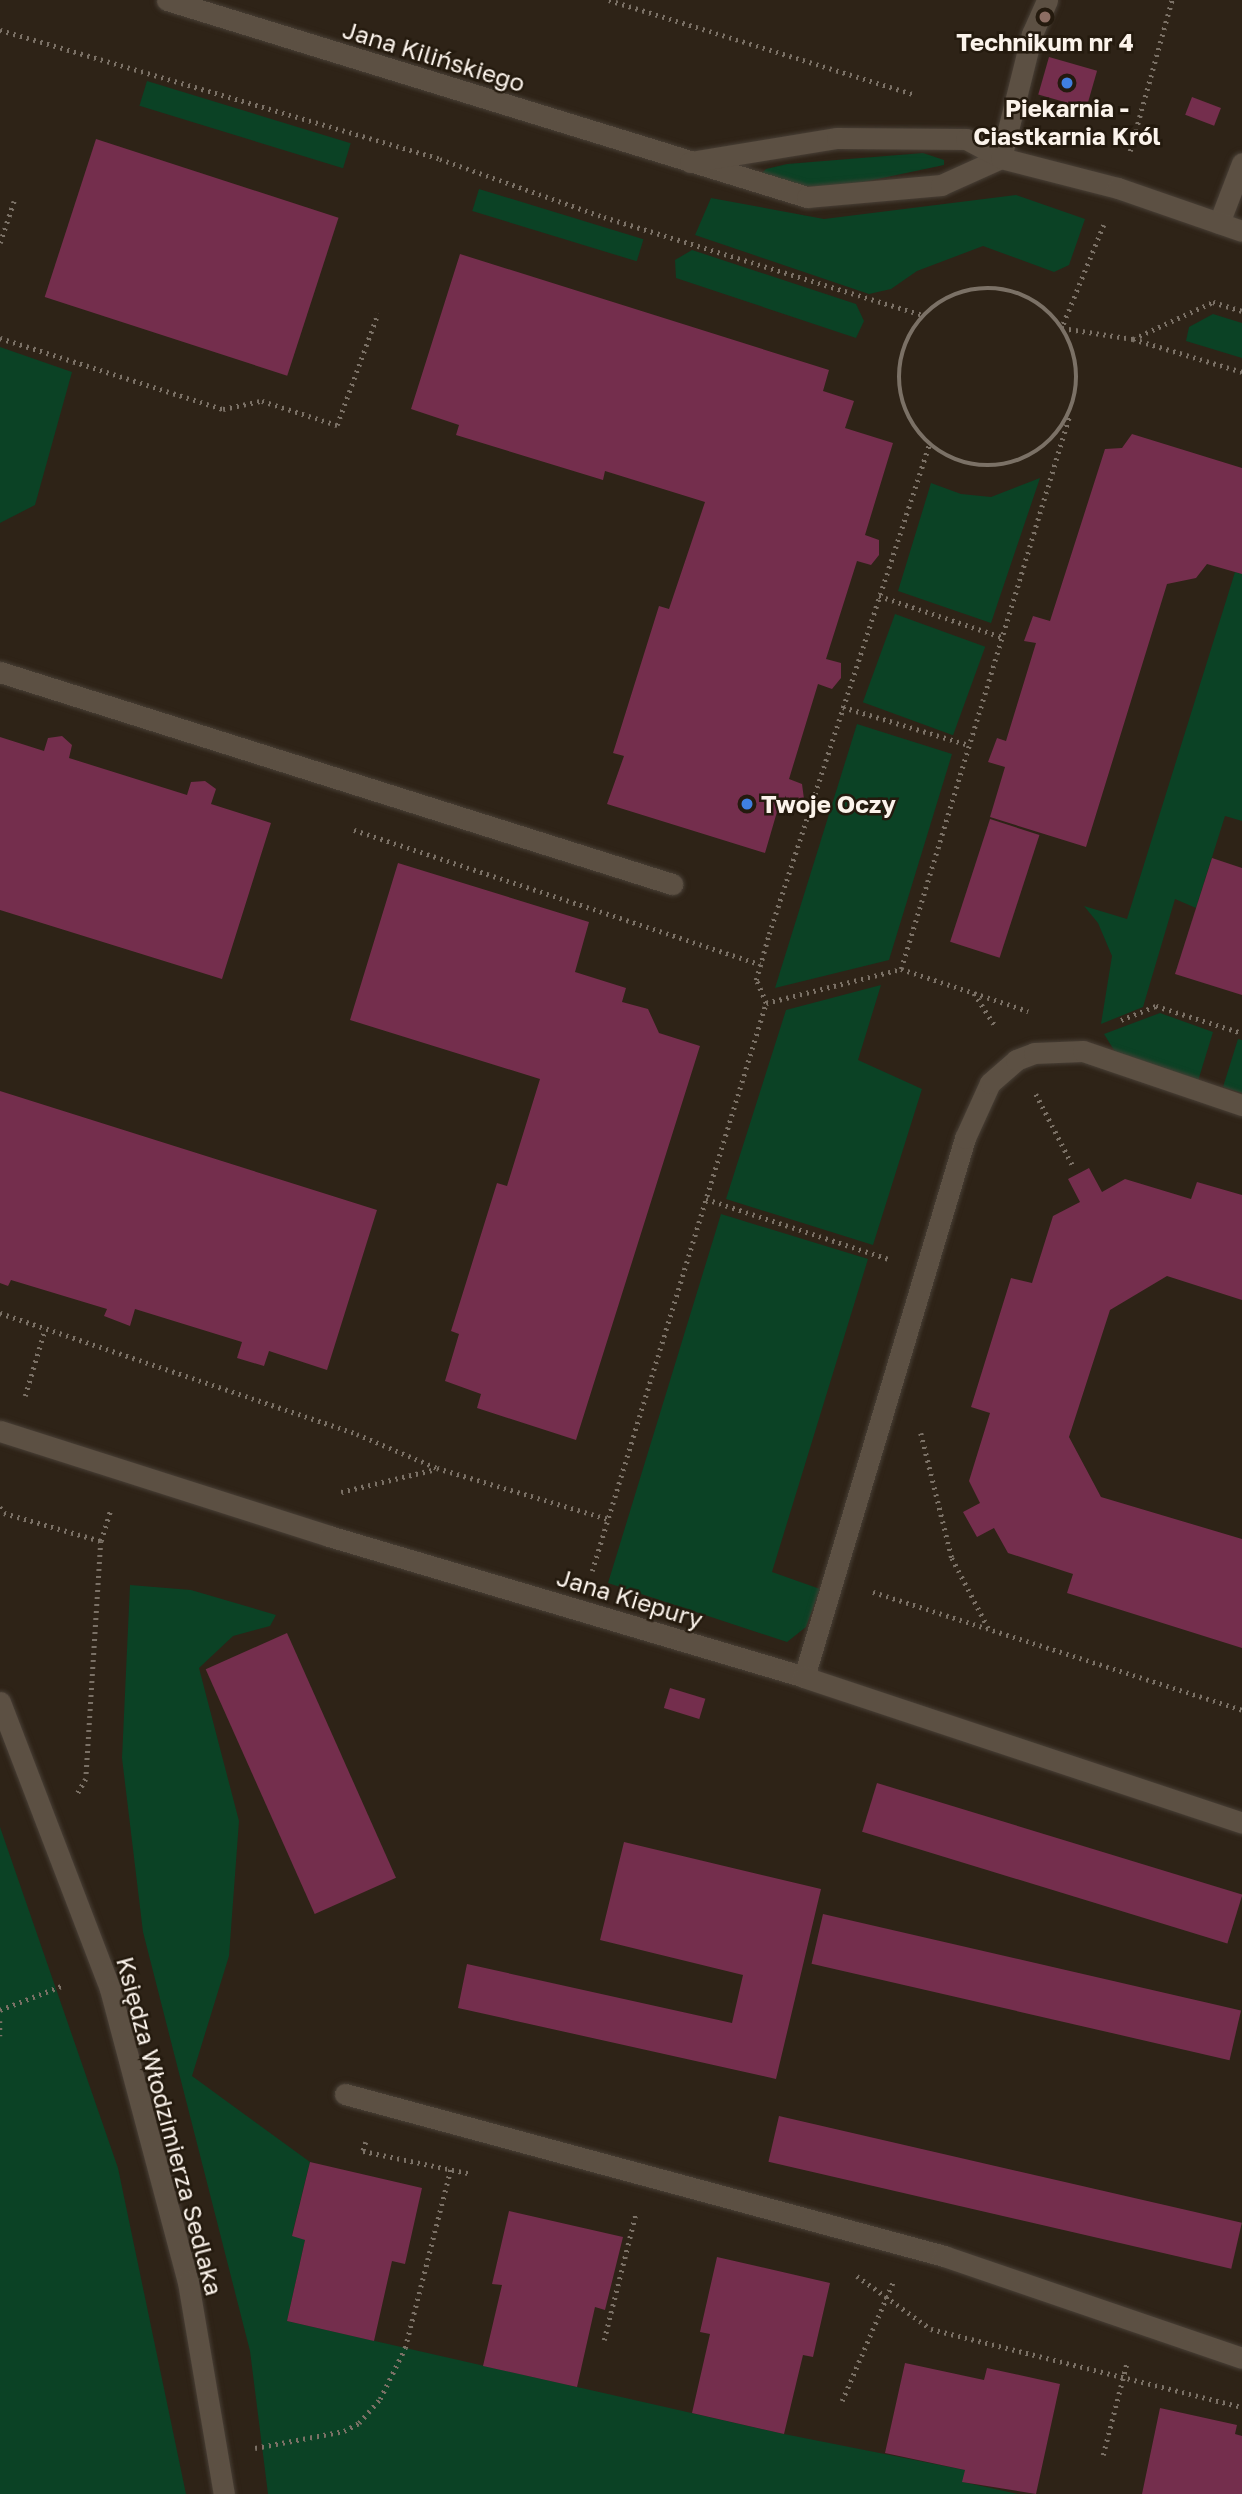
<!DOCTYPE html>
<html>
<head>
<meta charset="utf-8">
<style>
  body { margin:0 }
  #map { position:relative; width:1242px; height:2494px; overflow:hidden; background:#2e2317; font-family:"Golos Text",sans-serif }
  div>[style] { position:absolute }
  .green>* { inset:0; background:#0b4225; transform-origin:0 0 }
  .building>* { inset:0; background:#742e4d; transform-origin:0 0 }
  .path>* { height:4.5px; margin-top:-2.25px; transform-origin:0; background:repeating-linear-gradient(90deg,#7b7166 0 2px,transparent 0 7px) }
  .path>.ring { margin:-2.25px; padding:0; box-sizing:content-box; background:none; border:4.5px solid #7b7166; border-radius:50% }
  .roads { filter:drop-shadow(0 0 2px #483f36) drop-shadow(0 0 2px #483f36) }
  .service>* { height:21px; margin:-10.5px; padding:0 10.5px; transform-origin:10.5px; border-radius:10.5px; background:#5c5043 }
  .minor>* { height:21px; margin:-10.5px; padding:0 10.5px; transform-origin:10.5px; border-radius:10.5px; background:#5c5043 }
  .dots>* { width:19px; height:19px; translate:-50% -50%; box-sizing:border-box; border:4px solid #241a0e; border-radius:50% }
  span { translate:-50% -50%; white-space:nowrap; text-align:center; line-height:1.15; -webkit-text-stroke:5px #241a0e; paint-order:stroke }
  .poi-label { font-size:24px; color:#fbf3eb; font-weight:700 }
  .left { translate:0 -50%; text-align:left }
  .street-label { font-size:24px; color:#fbf3eb }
</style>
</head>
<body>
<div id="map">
  <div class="green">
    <div style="left:147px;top:81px;width:213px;height:26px;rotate:17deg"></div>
    <div style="clip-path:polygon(923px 153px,944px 160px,944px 165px,835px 188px,785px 185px,760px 175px,766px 169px,787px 164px)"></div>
    <div style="left:479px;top:189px;width:172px;height:23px;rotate:17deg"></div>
    <div style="clip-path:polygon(1016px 195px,1085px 219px,1069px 265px,1054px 272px,983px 246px,917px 271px,891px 289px,869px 294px,695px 235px,711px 198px,824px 219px)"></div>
    <div style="clip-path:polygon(692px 250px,856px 304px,864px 321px,856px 338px,676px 278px,675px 260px)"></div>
    <div style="clip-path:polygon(1213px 314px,1242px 323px,1242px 358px,1186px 341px,1189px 327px)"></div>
    <div style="clip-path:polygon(0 347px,72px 372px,35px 505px,0 523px)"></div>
    <div style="clip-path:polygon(1040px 478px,991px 623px,898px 591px,931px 483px,961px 494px,991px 497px)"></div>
    <div style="clip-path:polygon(1235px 572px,1242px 574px,1242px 821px,1225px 816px,1196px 908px,1175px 899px,1143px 1007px,1101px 1024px,1112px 956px,1098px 923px,1084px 906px,1127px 919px)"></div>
    <div style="left:895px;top:614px;width:96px;height:94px;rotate:20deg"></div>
    <div style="clip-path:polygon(857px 724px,952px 754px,889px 960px,775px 988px)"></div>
    <div style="clip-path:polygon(881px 985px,858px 1060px,922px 1089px,873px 1245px,726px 1199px,786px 1010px)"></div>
    <div style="clip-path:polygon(1160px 1013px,1213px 1032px,1198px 1081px,1117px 1055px,1104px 1034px)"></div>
    <div style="clip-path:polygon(1238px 1039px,1242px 1040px,1242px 1093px,1223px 1087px)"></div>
    <div style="clip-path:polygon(721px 1214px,868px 1259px,772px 1572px,820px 1589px,806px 1627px,787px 1642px,608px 1583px)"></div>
    <div style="clip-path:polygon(130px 1585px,191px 1590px,276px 1615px,270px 1626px,233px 1636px,199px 1668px,239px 1821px,229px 1956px,192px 2076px,310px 2162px,292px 2235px,305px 2240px,287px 2321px,784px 2434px,965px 2470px,963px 2482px,1018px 2494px,268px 2494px,250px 2351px,143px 1932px,122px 1758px)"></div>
    <div style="clip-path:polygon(0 1827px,118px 2168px,186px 2494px,0 2494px)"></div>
  </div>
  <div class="building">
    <div style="left:1049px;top:57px;width:50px;height:39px;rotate:16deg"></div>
    <div style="left:1192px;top:97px;width:31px;height:19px;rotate:21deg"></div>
    <div style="left:96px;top:139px;width:255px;height:166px;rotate:18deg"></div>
    <div style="clip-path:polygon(460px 254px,829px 370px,823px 391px,854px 401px,845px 428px,893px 443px,865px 535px,879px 540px,879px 555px,871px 565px,857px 561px,826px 659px,841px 663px,841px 678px,832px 689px,818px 684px,789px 779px,802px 784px,804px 799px,795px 809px,779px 805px,765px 853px,607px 804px,624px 756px,613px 753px,659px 606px,669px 609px,705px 502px,605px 471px,603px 480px,456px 435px,459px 425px,411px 409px)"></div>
    <div style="clip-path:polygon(1132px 434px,1242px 468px,1242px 574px,1207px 564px,1196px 578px,1167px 584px,1086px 847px,990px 817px,1005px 767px,988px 762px,997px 738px,1006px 741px,1036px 643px,1024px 641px,1033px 616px,1050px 621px,1105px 449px,1122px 448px)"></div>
    <div style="clip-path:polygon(62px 736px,72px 745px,69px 758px,187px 795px,191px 782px,205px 781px,216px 789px,211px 804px,271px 823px,222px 979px,0 910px,0 737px,44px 751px,48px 738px)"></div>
    <div style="left:990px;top:819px;width:52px;height:129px;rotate:18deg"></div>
    <div style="clip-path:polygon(1212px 858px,1242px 868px,1242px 995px,1175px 974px)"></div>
    <div style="clip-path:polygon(398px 863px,589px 922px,575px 972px,626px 988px,622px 1002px,648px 1009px,659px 1033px,700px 1046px,576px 1440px,477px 1408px,481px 1394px,445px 1381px,459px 1334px,451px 1331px,497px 1183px,507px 1186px,540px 1079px,350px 1020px)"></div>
    <div style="clip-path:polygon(0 1091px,377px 1210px,327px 1370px,269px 1351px,264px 1366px,237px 1358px,242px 1342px,135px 1309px,130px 1326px,104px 1316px,107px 1309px,11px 1280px,8px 1286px,0 1283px)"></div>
    <div style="clip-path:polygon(1089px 1168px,1102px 1192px,1125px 1179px,1191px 1199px,1197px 1182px,1242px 1195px,1242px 1300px,1167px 1276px,1110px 1310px,1069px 1437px,1101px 1497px,1242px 1539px,1242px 1648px,1067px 1593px,1073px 1574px,1008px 1553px,994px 1528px,977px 1537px,963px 1512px,980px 1503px,969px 1481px,990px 1413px,971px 1407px,1011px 1278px,1032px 1283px,1053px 1216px,1080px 1202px,1068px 1179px)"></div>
    <div style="left:287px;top:1633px;width:268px;height:89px;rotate:66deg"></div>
    <div style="left:670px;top:1688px;width:37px;height:21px;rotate:17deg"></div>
    <div style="left:877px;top:1783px;width:382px;height:51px;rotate:17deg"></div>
    <div style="clip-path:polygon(624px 1842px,821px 1889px,776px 2079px,458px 2008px,467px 1964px,732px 2023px,743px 1975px,600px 1940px)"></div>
    <div style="left:823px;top:1914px;width:429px;height:51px;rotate:13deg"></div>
    <div style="left:779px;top:2116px;width:475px;height:47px;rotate:13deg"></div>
    <div style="clip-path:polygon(310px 2162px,422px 2188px,405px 2264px,392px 2261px,374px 2341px,287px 2321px,305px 2240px,292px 2236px)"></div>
    <div style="clip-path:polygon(509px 2211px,623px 2237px,605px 2310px,595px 2307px,577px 2387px,483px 2366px,502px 2285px,492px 2284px)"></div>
    <div style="clip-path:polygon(717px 2257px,830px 2283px,813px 2357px,803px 2355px,784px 2434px,692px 2413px,710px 2334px,700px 2332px)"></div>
    <div style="clip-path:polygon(905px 2363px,984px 2380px,987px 2368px,1060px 2384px,1036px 2494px,962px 2482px,965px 2470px,885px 2453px)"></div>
    <div style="clip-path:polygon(1160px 2408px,1237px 2425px,1235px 2434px,1242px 2436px,1242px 2494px,1142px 2494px)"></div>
  </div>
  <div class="path">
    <div style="left:609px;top:0;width:321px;rotate:17.2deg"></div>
    <div style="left:0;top:30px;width:459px;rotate:16.3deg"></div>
    <div style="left:440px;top:159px;width:174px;rotate:19.5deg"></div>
    <div style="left:604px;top:217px;width:334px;rotate:17.1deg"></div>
    <div style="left:1130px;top:151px;width:157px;rotate:-74.5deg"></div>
    <div style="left:1104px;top:225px;width:111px;rotate:112.2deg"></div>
    <div style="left:1062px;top:328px;width:72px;rotate:8.8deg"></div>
    <div style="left:1133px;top:339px;width:114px;rotate:16.8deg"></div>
    <div style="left:0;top:243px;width:44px;rotate:-71.6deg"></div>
    <div class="ring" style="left:899px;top:288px;width:173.5px;height:173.5px"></div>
    <div style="left:0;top:338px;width:234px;rotate:17.7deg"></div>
    <div style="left:223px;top:409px;width:40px;rotate:-12deg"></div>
    <div style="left:262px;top:401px;width:79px;rotate:17.7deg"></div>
    <div style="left:337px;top:425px;width:119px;rotate:-69.9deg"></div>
    <div style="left:1133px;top:339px;width:88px;rotate:-24.8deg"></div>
    <div style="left:1213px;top:302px;width:30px;rotate:17deg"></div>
    <div style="left:879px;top:596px;width:130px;rotate:18.4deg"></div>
    <div style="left:843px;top:707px;width:132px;rotate:16.8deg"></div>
    <div style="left:354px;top:830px;width:428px;rotate:18.3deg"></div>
    <div style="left:901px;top:969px;width:134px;rotate:18.3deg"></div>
    <div style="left:974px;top:993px;width:40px;rotate:57.1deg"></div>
    <div style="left:766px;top:1003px;width:139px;rotate:-14.1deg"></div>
    <div style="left:901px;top:969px;width:577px;rotate:-73.07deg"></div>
    <div style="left:1121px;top:1020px;width:38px;rotate:-22deg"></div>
    <div style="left:1156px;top:1006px;width:90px;rotate:17.4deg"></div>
    <div style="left:1036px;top:1094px;width:83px;rotate:62.8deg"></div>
    <div style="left:706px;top:1199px;width:192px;rotate:18.2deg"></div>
    <div style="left:0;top:1313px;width:377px;rotate:18.7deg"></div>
    <div style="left:357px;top:1434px;width:87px;rotate:23deg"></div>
    <div style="left:437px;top:1468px;width:178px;rotate:16.6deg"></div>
    <div style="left:25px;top:1396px;width:70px;rotate:-73.4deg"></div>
    <div style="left:921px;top:1433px;width:129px;rotate:76.1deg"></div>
    <div style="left:952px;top:1558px;width:80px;rotate:62.5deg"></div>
    <div style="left:341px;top:1492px;width:98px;rotate:-13.6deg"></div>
    <div style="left:0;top:1507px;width:7px;rotate:56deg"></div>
    <div style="left:4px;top:1513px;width:101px;rotate:16.1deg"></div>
    <div style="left:101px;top:1541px;width:238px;rotate:93.6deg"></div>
    <div style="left:86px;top:1779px;width:16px;rotate:120deg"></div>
    <div style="left:101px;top:1541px;width:34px;rotate:-73deg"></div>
    <div style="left:592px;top:1571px;width:594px;rotate:-72.97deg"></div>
    <div style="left:766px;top:1003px;width:25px;rotate:-113deg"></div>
    <div style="left:756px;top:980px;width:48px;rotate:-74.2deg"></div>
    <div style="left:769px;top:934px;width:515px;rotate:-71.88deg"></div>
    <div style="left:873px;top:1592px;width:387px;rotate:17.7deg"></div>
    <div style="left:0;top:2010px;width:69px;rotate:-21.3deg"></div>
    <div style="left:0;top:2021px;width:15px;rotate:90deg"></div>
    <div style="left:366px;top:2142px;width:9px;rotate:108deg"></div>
    <div style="left:363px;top:2151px;width:111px;rotate:11.9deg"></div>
    <div style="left:857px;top:2276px;width:91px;rotate:35.6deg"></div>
    <div style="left:931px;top:2329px;width:321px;rotate:14.1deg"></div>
    <div style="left:604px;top:2340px;width:131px;rotate:-75.9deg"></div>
    <div style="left:842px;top:2401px;width:129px;rotate:-66.8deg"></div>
    <div style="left:255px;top:2448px;width:91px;rotate:-10.8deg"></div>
    <div style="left:344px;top:2431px;width:17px;rotate:-28deg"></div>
    <div style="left:359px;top:2423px;width:32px;rotate:-49deg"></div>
    <div style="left:380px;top:2399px;width:57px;rotate:-63.9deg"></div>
    <div style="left:405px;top:2348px;width:187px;rotate:-75.7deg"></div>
    <div style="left:1103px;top:2455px;width:96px;rotate:-75.5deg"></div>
  </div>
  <div class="roads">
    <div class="service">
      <div style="left:1001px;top:158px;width:128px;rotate:-76deg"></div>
      <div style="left:1032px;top:34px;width:37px;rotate:-66deg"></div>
      <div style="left:1219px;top:223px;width:64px;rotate:-69deg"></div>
      <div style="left:0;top:672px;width:705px;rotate:17.51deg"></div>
      <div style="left:804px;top:1677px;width:563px;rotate:-73.37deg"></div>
      <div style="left:965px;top:1138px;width:60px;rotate:-65.6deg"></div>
      <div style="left:990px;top:1083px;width:35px;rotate:-41deg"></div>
      <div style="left:1016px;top:1060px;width:19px;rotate:-21deg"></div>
      <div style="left:1034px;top:1053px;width:49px;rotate:-2.3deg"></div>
      <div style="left:1083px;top:1051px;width:168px;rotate:18.8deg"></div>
      <div style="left:345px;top:2094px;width:621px;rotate:15.13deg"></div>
      <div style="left:944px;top:2256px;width:315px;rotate:18.9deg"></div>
    </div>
    <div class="minor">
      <div style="left:167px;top:0;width:670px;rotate:17.11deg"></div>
      <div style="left:807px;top:197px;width:135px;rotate:-5.1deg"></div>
      <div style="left:941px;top:185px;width:66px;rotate:-24.2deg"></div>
      <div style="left:690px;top:162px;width:149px;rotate:-9.3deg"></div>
      <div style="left:837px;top:138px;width:129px;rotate:0.4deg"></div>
      <div style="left:966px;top:139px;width:40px;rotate:28deg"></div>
      <div style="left:1001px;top:158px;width:121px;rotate:14.4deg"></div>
      <div style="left:1118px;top:188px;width:131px;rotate:19.1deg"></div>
      <div style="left:0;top:1431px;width:345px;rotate:17.7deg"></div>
      <div style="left:329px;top:1536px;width:495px;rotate:16.5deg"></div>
      <div style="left:804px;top:1677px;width:462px;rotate:18.4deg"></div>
      <div style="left:0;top:1702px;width:307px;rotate:69deg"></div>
      <div style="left:110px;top:1989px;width:303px;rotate:75.1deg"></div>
      <div style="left:188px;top:2282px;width:215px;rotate:80.4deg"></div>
    </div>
  </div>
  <div class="dots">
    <div style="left:1045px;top:17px;background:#8d6e63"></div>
    <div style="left:1067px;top:83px;background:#3f7fe0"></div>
    <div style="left:747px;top:804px;background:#3f7fe0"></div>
  </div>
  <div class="poi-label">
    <span style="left:1045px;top:42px">Technikum nr 4</span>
    <span style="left:1067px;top:122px">Piekarnia -<br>Ciastkarnia Król</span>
    <span class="left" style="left:761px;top:804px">Twoje Oczy</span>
  </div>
  <div class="street-label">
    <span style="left:434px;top:56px;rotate:17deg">Jana Kilińskiego</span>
    <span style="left:630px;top:1598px;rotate:17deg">Jana Kiepury</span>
    <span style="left:170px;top:2126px;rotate:75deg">Księdza Włodzimierza Sedlaka</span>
  </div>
</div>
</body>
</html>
